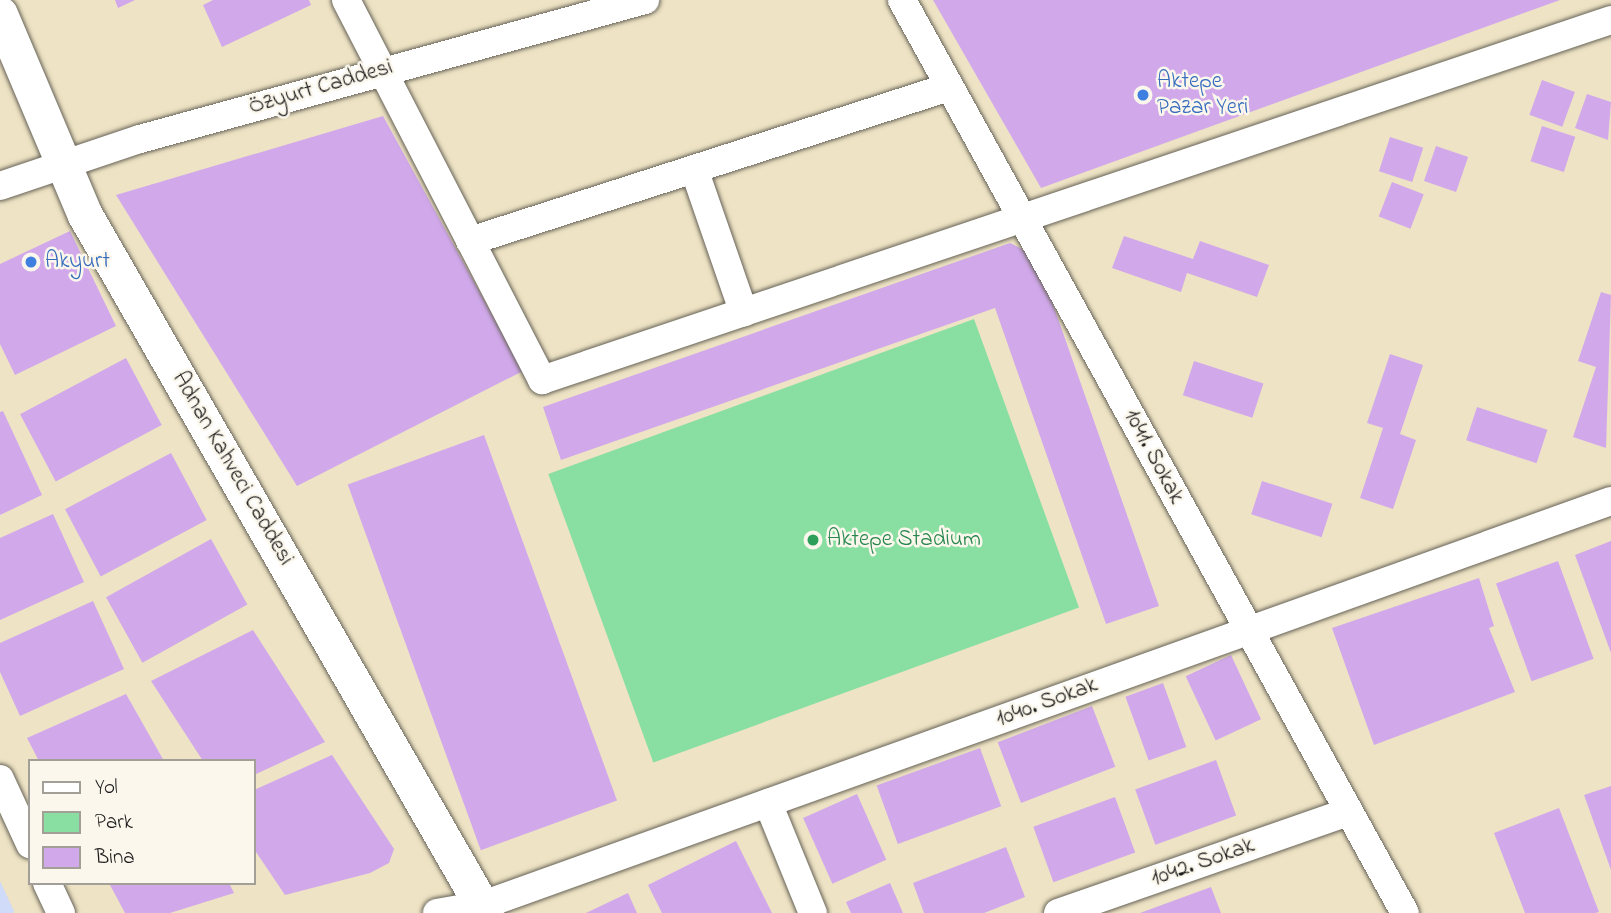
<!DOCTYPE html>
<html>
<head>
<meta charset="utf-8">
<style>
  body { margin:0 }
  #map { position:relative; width:1611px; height:913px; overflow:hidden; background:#eee3c4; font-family:"Indie Flower",sans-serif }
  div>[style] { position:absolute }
  .built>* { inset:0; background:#d0daf9 }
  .green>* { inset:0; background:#89dfa2; transform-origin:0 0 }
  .building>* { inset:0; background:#d1a9eb; transform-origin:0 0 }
  .roads { filter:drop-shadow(0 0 2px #666257) drop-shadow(0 0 2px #666257) }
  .minor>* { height:28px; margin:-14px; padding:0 14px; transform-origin:14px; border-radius:14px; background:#fff }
  .tertiary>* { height:35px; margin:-17.5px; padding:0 17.5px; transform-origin:17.5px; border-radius:17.5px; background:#fff }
  .dots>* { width:19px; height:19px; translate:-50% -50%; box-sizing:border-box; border:4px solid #fbf7ec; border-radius:50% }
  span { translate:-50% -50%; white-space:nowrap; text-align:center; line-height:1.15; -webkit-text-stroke:5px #fbf7ec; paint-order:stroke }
  .shop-label { font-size:23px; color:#366cbe }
  .left { translate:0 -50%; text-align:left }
  .street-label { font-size:23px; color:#1c1c1c }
  .leisure-label { font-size:23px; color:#27864d }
  .legend { position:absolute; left:28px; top:759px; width:228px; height:126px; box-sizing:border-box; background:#fbf7ec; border:2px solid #a29f99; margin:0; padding:9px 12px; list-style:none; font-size:21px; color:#1c1c1c }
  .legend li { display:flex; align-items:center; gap:14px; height:35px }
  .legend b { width:35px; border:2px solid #a29f99 }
</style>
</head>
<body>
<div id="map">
  <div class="built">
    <div style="clip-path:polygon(0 881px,14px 911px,13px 913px,0 913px)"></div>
  </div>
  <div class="green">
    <div style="left:974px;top:319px;width:307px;height:453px;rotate:70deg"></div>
  </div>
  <div class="building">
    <div style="clip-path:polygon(115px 0,135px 0,118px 8px)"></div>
    <div style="clip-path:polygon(213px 0,309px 0,311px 5px,222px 47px,203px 5px)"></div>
    <div style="clip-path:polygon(933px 0,1560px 0,1041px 188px)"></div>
    <div style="left:1542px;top:80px;width:35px;height:37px;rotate:20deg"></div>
    <div style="clip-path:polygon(1587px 94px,1611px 102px,1608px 140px,1575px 128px)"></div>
    <div style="clip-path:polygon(383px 116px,523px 371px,297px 486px,116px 195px)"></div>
    <div style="left:1542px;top:126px;width:35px;height:37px;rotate:18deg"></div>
    <div style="left:1390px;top:137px;width:35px;height:36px;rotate:18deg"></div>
    <div style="left:1436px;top:146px;width:34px;height:37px;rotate:19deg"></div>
    <div style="left:1392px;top:182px;width:34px;height:37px;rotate:21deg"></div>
    <div style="clip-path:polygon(70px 231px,116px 326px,15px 375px,0 344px,0 264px)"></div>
    <div style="clip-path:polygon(1124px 236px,1193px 259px,1200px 241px,1269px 265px,1257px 297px,1187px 273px,1181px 292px,1112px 268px)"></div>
    <div style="clip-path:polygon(1010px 243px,1036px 256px,1159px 606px,1106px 624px,995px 308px,561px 460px,543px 407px)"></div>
    <div style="clip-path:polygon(1601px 292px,1611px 295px,1606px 448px,1573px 437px,1596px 367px,1578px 361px)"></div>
    <div style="clip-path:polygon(1390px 354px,1423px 365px,1400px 434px,1416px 440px,1393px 509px,1360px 498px,1383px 428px,1367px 423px)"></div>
    <div style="left:126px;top:358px;width:76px;height:120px;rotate:62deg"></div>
    <div style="left:1194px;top:361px;width:73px;height:36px;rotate:18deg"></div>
    <div style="left:1477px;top:407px;width:74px;height:35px;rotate:18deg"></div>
    <div style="clip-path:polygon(3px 411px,42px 495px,0 515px,0 412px)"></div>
    <div style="left:484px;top:435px;width:389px;height:145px;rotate:70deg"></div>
    <div style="left:171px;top:453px;width:76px;height:120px;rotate:62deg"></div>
    <div style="left:1262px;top:481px;width:74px;height:35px;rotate:18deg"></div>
    <div style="clip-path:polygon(53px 514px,84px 582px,0 620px,0 538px)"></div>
    <div style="left:211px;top:539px;width:75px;height:120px;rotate:61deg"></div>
    <div style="clip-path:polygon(1611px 541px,1611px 653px,1575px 555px)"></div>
    <div style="left:1558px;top:561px;width:104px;height:66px;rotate:70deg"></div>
    <div style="clip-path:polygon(1479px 578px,1494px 626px,1489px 628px,1515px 692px,1374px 745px,1332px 628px)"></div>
    <div style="clip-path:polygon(93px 601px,124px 669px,20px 716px,0 672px,0 643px)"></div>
    <div style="clip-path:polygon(253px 630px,325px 742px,254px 775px,254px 761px,203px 761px,151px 681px)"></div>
    <div style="left:1231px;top:655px;width:71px;height:50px;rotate:65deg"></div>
    <div style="left:1163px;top:683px;width:68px;height:40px;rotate:70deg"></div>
    <div style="clip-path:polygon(126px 694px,164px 761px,39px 761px,27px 738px)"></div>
    <div style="left:1092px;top:706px;width:65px;height:101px;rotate:69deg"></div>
    <div style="left:980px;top:748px;width:62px;height:110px;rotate:70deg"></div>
    <div style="clip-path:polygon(332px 755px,394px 849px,389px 863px,370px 873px,285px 895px,254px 849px,254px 790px)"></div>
    <div style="left:1216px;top:760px;width:59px;height:86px;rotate:70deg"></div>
    <div style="clip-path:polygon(1611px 786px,1611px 870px,1584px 795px)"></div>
    <div style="left:857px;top:794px;width:72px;height:59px;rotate:66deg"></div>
    <div style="left:1115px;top:797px;width:59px;height:87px;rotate:70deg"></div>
    <div style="clip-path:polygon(1559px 808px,1599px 912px,1595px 913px,1525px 913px,1494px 833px)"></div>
    <div style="clip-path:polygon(736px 841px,772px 913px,662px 913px,648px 885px)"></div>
    <div style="clip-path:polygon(1006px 847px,1025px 897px,984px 913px,924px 913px,913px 883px)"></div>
    <div style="clip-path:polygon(109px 883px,229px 883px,234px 893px,170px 913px,125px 913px)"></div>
    <div style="clip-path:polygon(890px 883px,903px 913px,851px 913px,846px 902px)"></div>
    <div style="clip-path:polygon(1211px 887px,1221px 913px,1140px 913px)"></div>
    <div style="clip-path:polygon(628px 893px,637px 913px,586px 913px)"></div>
  </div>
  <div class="roads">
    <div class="minor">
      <div style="left:346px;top:0;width:428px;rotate:62.7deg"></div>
      <div style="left:542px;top:380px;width:1128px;rotate:-18.61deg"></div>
      <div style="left:902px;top:0;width:1042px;rotate:61.15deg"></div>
      <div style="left:694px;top:169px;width:152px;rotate:70.9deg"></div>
      <div style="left:0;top:186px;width:148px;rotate:-18.6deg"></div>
      <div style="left:140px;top:139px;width:524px;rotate:-15.39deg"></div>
      <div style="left:470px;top:241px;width:503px;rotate:-17.82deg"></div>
      <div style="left:0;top:779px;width:72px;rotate:65.2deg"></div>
      <div style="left:768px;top:803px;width:119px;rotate:67.8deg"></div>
      <div style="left:47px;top:883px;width:33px;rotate:65deg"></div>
      <div style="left:437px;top:913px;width:47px;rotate:-9.9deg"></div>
      <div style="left:483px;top:905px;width:1198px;rotate:-19.71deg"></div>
      <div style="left:1058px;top:913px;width:307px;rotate:-19.2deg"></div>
    </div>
    <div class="tertiary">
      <div style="left:0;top:14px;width:218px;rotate:67.1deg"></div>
      <div style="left:85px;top:215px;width:805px;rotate:60.12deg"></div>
    </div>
  </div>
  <div class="dots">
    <div style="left:1143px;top:95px;background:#3f7fe0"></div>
    <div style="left:31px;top:262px;background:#3f7fe0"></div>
    <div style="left:813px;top:540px;background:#2e9e5b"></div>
  </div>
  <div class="shop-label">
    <span class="left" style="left:1157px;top:95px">Aktepe<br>Pazar Yeri</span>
    <span class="left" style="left:45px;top:262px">Akyurt</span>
  </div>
  <div class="street-label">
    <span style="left:321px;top:88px;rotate:-16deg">Özyurt Caddesi</span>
    <span style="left:1153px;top:457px;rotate:62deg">1041. Sokak</span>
    <span style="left:232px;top:469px;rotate:60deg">Adnan Kahveci Caddesi</span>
    <span style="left:1047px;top:703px;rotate:-20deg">1040. Sokak</span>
    <span style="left:1203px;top:863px;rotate:-19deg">1042. Sokak</span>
  </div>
  <div class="leisure-label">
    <span class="left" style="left:827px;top:540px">Aktepe Stadium</span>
  </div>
  <ul class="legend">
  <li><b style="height:9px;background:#fff"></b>Yol</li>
  <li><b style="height:19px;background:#89dfa2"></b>Park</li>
  <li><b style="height:19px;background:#d1a9eb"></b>Bina</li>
  </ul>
</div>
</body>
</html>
